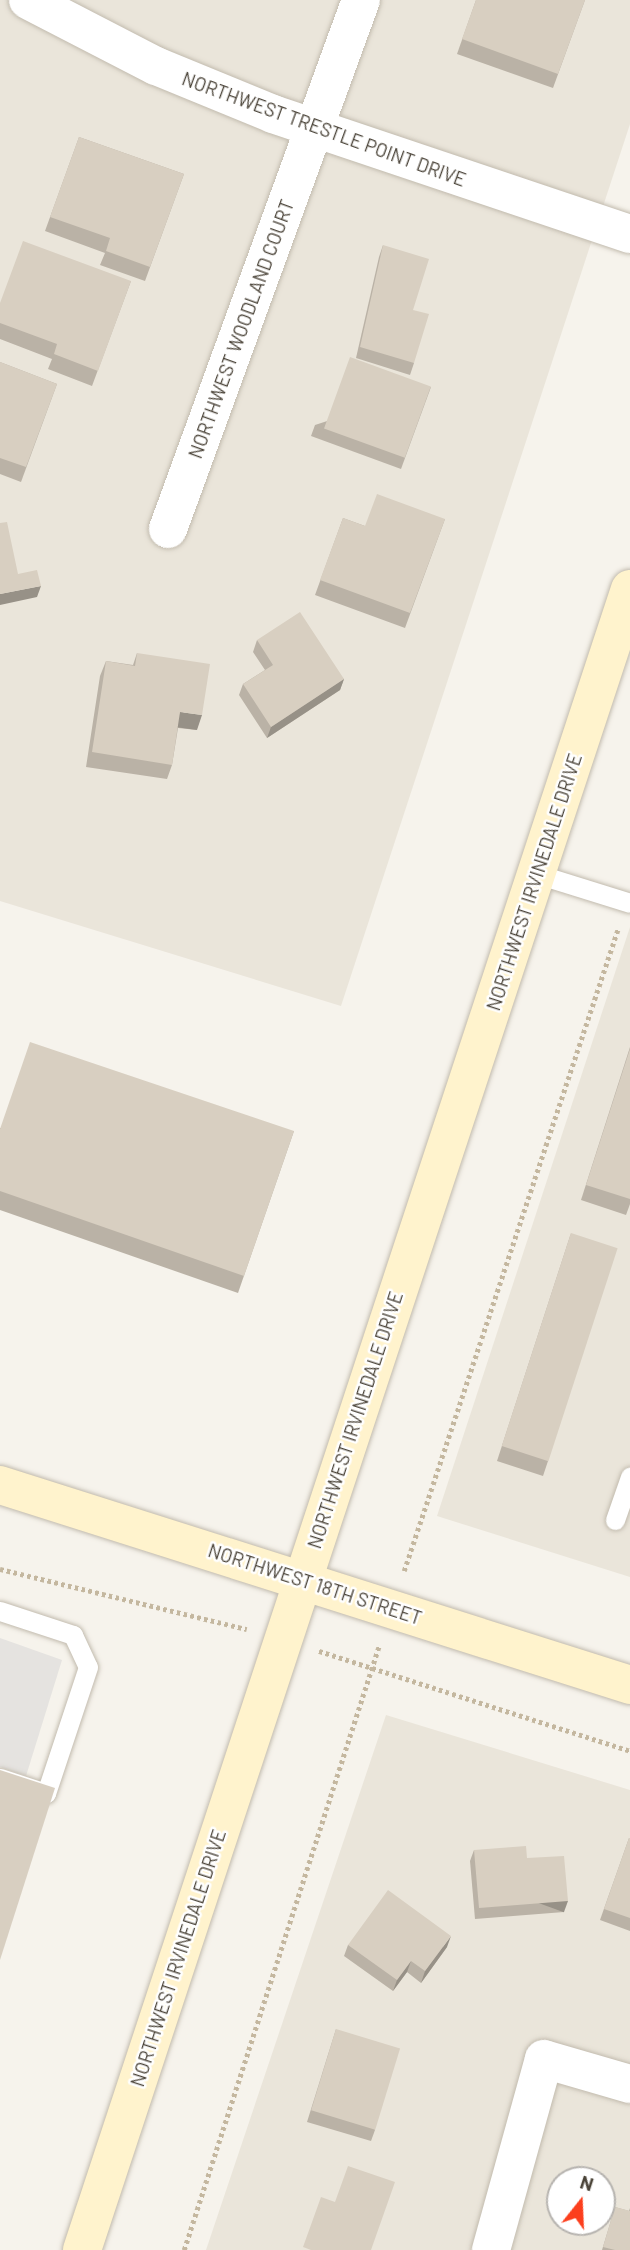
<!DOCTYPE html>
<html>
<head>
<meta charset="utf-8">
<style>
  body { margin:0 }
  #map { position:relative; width:630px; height:2250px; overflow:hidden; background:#f6f3ec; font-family:Barlow,sans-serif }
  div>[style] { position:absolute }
  .residential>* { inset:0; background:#eae5da }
  .parking>* { inset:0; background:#e5e3e0 }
  .path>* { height:4.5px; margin-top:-2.25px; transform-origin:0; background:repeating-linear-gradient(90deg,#c4b79f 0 3.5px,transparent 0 7px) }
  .roads { filter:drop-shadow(0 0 2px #c2bbae) drop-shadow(0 0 2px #c2bbae) }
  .lane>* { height:19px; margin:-9.5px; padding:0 9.5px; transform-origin:9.5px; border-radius:9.5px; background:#fff }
  .street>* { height:38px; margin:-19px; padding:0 19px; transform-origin:19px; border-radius:19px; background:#fff }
  .secondary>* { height:38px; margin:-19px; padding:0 19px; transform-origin:19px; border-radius:19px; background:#fff3cd }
  .wall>* { inset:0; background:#bab2a6 }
  .shaded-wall>* { inset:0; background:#979187; transform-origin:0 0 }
  .building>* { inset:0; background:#d8cfc1; transform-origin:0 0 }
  span { translate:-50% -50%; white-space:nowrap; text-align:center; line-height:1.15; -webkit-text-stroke:5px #fff; paint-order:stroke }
  .street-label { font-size:19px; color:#4b4439 }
  .north { position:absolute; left:546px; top:2166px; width:70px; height:70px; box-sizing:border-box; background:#fff; border:2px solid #b7b4b0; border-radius:50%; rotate:18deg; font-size:19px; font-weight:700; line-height:28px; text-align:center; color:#4b4439 }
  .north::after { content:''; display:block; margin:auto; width:24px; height:32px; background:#fc3f1d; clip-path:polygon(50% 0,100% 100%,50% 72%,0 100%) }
</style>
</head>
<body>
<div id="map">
  <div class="residential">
    <div style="clip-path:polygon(0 0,630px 0,630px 124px,341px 1006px,0 901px)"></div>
    <div style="clip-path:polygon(630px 927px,630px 1577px,437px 1516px)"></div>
    <div style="clip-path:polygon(evenodd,386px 1715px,630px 1790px,630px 2250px,206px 2250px,386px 1715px,560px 2180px,602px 2180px,602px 2222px,560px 2222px,560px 2180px)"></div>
  </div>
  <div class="parking">
    <div style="clip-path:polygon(0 1638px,62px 1660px,26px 1776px,0 1767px)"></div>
  </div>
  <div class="path">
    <div style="left:0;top:1569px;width:254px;rotate:13.7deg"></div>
    <div style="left:404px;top:1571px;width:677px;rotate:-71.57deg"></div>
    <div style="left:319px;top:1651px;width:327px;rotate:17.8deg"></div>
    <div style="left:184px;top:2250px;width:635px;rotate:-72.11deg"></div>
  </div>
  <div class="roads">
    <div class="lane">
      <div style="left:537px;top:874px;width:97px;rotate:17.3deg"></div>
      <div style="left:615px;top:1520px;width:46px;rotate:-70.8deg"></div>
      <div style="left:0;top:1611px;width:77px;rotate:18.2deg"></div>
      <div style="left:73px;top:1635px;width:35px;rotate:65deg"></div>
      <div style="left:88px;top:1667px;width:133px;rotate:108.4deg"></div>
      <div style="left:46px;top:1793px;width:48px;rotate:-161.9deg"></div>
    </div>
    <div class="street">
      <div style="left:28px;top:0;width:144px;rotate:27.3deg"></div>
      <div style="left:156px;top:66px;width:126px;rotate:22.3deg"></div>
      <div style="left:273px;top:114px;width:377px;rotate:18.6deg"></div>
      <div style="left:168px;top:529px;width:563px;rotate:-69.96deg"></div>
      <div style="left:491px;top:2250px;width:198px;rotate:-74.5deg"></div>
      <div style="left:544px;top:2059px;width:90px;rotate:16.2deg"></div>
    </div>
    <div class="secondary">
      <div style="left:0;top:1485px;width:661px;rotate:17.61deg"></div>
      <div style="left:82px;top:2250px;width:1749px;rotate:-71.74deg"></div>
    </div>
  </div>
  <div class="wall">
    <div style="clip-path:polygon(476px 0,585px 0,553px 88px,457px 54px)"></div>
    <div style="clip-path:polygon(79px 137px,184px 174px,145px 281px,100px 265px,105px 253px,45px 231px)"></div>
    <div style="clip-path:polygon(383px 245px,414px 363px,410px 375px,356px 358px,379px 257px)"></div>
    <div style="clip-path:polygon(131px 281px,92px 386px,48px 369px,52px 359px,0 339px,0 303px)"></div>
    <div style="clip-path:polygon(0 362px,57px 384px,21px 482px,0 474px)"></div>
    <div style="clip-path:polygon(431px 387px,401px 469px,311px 436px,315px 425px)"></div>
    <div style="clip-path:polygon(343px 518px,365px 526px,445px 519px,405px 628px,315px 595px)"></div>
    <div style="clip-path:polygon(257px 640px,344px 679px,340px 690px,267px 738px,239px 695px,243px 684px,265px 670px,253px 652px)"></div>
    <div style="clip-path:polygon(137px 653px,197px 730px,178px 728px,172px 765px,167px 779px,86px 767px,100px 676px,106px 661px,133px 665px)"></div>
    <div style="clip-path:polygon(630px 1047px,630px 1204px,626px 1215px,581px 1200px)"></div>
    <div style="clip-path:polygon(0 1128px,294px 1131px,238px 1293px,0 1210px)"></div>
    <div style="clip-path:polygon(571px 1233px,548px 1461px,543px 1476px,497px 1461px)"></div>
    <div style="clip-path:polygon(629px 1838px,630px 1838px,630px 1931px,600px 1920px)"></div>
    <div style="clip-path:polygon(474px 1850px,527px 1858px,564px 1912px,475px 1919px,470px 1861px)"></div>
    <div style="clip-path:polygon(348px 1945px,447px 1947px,421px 1983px,407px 1972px,393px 1991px,344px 1956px)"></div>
    <div style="clip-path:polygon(336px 2029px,375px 2130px,371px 2141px,307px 2122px)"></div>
    <div style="clip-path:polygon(615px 2207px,629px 2211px,630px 2208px,630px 2250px,602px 2250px)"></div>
  </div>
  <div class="shaded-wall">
    <div style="clip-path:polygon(41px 586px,37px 597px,0 605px,0 594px)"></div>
    <div style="clip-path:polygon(344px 679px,340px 690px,267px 738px,271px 727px)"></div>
    <div style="clip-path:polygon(180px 712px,202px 715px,197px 730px,175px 727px)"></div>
    <div style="left:568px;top:1901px;width:12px;height:89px;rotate:110deg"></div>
    <div style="clip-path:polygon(451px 1936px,447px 1947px,421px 1983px,425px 1971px)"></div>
    <div style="clip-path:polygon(411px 1961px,407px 1972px,393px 1991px,397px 1980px)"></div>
  </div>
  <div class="building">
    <div style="clip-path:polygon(476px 0,585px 0,558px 74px,462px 39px)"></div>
    <div style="clip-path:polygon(79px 137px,184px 174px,150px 267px,106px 251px,110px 238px,50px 217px)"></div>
    <div style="clip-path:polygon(23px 241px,131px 281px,98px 371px,54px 354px,57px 344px,0 323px,0 303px)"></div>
    <div style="clip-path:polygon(383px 245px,429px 259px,413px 310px,429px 314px,414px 363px,360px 347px)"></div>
    <div style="left:350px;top:357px;width:86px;height:76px;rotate:20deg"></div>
    <div style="clip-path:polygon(0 362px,57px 384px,26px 467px,0 458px)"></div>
    <div style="clip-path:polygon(377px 494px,445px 519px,410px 613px,320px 580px,343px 518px,365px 526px)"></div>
    <div style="clip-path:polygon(7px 522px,18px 574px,37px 570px,41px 586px,0 594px,0 523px)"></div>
    <div style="clip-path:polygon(300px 612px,344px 679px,271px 727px,243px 684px,273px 665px,257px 640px)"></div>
    <div style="clip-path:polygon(137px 653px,210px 664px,202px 715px,180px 712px,172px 765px,92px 752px,106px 661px,135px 666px)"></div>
    <div style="clip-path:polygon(30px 1042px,294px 1131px,244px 1276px,0 1191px,0 1129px)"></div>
    <div style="clip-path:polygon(630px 1049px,630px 1199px,586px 1185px)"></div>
    <div style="left:571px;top:1233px;width:49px;height:224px;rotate:18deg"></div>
    <div style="clip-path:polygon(0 1770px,55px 1788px,0 1960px)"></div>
    <div style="clip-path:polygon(629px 1838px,630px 1838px,630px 1918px,604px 1909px)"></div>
    <div style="clip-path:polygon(526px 1846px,527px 1858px,564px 1856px,568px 1901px,479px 1908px,474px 1850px)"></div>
    <div style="clip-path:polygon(388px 1890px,451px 1936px,425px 1971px,411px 1961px,397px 1980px,348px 1945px)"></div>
    <div style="left:336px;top:2029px;width:67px;height:85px;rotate:17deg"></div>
    <div style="clip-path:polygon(348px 2166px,395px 2182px,371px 2250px,311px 2250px,303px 2247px,321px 2197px,335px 2202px)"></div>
    <div style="clip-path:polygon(615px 2207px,630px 2211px,630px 2250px,615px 2250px,603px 2247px)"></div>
  </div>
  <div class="street-label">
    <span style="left:324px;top:129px;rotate:20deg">NORTHWEST TRESTLE POINT DRIVE</span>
    <span style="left:241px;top:329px;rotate:-70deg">NORTHWEST WOODLAND COURT</span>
    <span style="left:534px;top:882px;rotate:-72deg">NORTHWEST IRVINEDALE DRIVE</span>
    <span style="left:355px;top:1420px;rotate:-72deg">NORTHWEST IRVINEDALE DRIVE</span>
    <span style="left:315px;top:1584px;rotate:18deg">NORTHWEST 18TH STREET</span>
    <span style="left:178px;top:1958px;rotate:-72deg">NORTHWEST IRVINEDALE DRIVE</span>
  </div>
  <div class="north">N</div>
</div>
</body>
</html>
